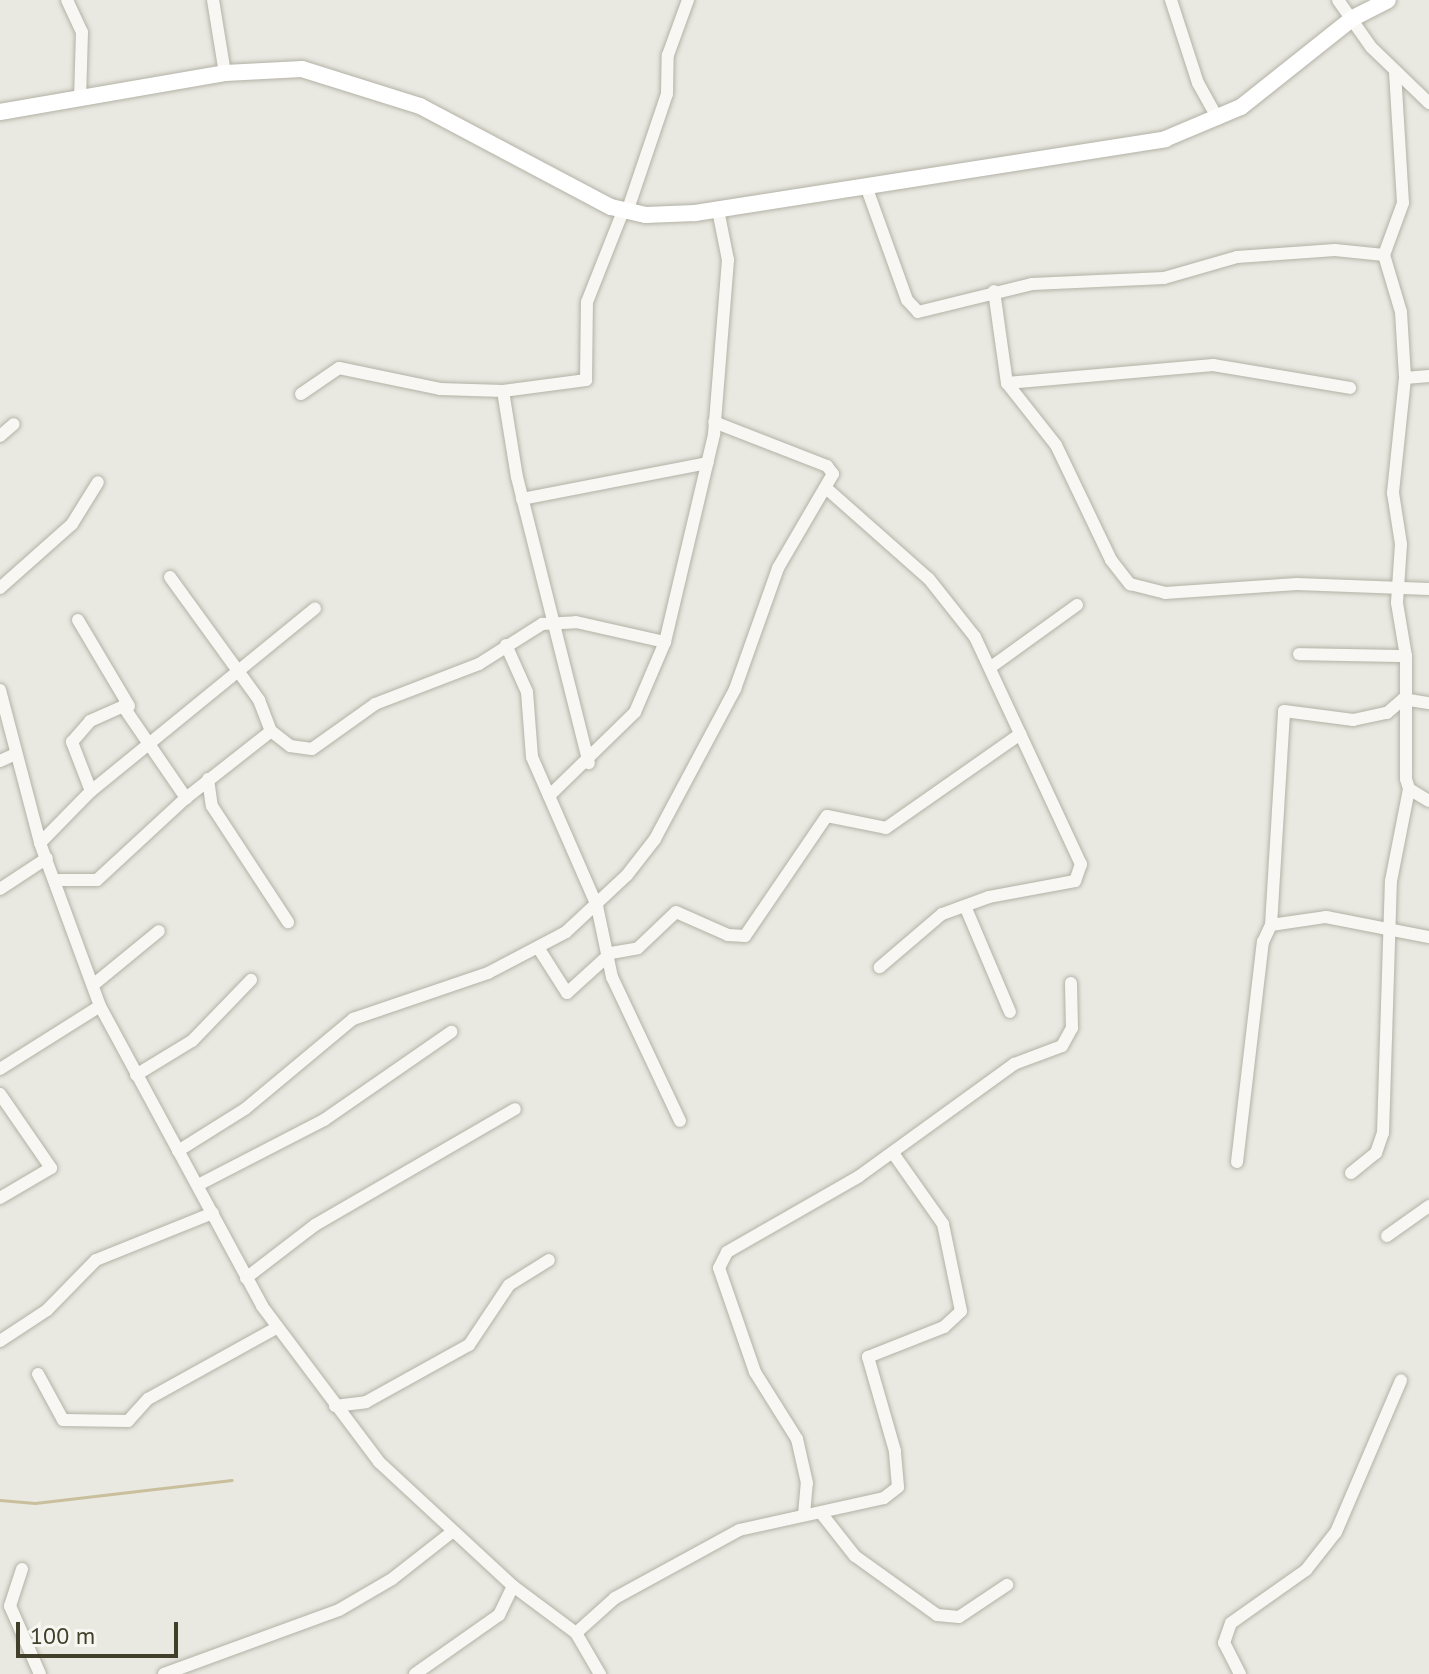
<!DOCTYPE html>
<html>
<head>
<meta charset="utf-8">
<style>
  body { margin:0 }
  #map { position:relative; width:1429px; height:1674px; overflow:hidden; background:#e9e8e1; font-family:"PT Sans",sans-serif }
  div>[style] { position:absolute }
  .stream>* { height:3px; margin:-1.5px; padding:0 1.5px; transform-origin:1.5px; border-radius:1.5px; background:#c9bf9c }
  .roads { filter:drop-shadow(0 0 2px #b3b2a6) drop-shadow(0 0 2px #b3b2a6) }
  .street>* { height:12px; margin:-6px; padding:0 6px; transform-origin:6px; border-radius:6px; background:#f8f7f3 }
  .secondary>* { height:16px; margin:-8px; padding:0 8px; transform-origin:8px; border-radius:8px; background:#fff }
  span { translate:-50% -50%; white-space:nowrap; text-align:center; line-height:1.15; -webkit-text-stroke:6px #f7f6f0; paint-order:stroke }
  .scale { position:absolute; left:16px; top:1622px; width:162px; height:36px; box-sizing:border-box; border:4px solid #413e29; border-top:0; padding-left:10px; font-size:24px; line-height:28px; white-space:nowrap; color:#413e29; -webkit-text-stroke:6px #f7f6f0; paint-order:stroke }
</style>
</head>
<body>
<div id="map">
  <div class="stream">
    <div style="left:0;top:1500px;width:35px;rotate:5deg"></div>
    <div style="left:35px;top:1503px;width:198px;rotate:-6.7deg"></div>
  </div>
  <div class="roads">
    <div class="street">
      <div style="left:67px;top:0;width:35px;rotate:65deg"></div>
      <div style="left:82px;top:32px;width:66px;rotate:91.7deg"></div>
      <div style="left:213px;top:0;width:74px;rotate:80.7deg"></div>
      <div style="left:1171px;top:0;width:87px;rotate:72deg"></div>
      <div style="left:1198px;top:83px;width:41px;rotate:60.9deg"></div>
      <div style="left:1338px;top:0;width:57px;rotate:54.9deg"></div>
      <div style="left:1371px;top:47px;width:81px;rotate:44deg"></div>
      <div style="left:1395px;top:72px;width:131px;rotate:86.5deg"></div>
      <div style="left:1403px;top:203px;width:55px;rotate:110.1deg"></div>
      <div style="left:1384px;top:255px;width:59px;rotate:73.4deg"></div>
      <div style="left:1401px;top:312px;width:66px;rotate:86.5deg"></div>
      <div style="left:1405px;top:378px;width:116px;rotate:96deg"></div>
      <div style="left:1393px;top:493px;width:52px;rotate:81.1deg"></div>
      <div style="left:1401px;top:544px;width:59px;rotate:93.9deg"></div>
      <div style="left:1397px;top:603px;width:54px;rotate:80.4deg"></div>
      <div style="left:1406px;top:656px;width:123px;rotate:90deg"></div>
      <div style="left:1406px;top:779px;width:10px;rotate:73deg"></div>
      <div style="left:1409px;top:789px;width:23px;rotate:31deg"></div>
      <div style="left:866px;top:186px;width:121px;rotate:70.2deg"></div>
      <div style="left:907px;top:300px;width:16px;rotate:47deg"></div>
      <div style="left:918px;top:312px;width:117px;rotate:-13.8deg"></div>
      <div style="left:1032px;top:284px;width:132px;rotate:-2.6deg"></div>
      <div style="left:1164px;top:278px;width:76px;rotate:-16deg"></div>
      <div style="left:1237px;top:257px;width:98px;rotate:-4.1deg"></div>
      <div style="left:1335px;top:250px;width:49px;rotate:5.8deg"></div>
      <div style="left:627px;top:212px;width:125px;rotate:-71.3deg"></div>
      <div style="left:667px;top:94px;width:39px;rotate:-89deg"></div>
      <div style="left:668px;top:55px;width:59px;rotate:-70deg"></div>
      <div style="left:994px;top:291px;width:93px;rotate:82deg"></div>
      <div style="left:1007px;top:383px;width:207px;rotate:-5deg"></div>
      <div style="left:1213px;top:365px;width:139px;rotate:9.5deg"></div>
      <div style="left:1405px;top:378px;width:24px;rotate:-5deg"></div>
      <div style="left:1007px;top:383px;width:79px;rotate:51.7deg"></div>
      <div style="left:1056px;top:445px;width:127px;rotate:64.4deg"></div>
      <div style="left:1111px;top:560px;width:31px;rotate:52deg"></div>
      <div style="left:1130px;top:584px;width:36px;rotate:14deg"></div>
      <div style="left:1165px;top:593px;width:132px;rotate:-3.9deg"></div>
      <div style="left:1297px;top:584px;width:132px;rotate:2.2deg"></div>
      <div style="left:503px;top:391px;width:87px;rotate:80.8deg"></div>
      <div style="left:517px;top:477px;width:295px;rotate:75.9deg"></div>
      <div style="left:301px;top:394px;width:46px;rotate:-34.4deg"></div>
      <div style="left:339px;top:368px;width:103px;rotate:11.7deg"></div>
      <div style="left:440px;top:389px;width:63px;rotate:1.8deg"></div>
      <div style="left:503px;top:391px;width:84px;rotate:-7.5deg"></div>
      <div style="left:586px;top:380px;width:78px;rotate:-89.3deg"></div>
      <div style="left:587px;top:302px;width:98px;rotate:-68.4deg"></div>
      <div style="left:0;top:436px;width:18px;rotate:-41deg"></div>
      <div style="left:826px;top:488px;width:137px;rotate:41.5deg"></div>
      <div style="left:929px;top:579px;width:74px;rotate:51.6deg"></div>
      <div style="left:975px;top:637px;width:251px;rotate:65deg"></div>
      <div style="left:1081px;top:864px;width:18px;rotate:109deg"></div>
      <div style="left:1075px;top:881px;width:87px;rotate:169.5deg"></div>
      <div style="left:989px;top:897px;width:50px;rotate:160.1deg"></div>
      <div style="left:942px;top:914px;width:82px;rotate:139.5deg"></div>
      <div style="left:522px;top:499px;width:189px;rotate:-11deg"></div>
      <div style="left:170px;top:577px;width:152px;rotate:54.1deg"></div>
      <div style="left:259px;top:700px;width:33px;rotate:69deg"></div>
      <div style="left:0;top:588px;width:96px;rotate:-41.6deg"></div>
      <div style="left:72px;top:524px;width:49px;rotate:-58.2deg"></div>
      <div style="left:78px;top:620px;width:100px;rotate:59.3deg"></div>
      <div style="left:506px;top:645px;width:51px;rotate:65.9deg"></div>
      <div style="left:527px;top:692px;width:65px;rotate:85.6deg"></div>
      <div style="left:532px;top:757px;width:163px;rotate:66.4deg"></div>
      <div style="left:597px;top:906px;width:73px;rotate:78.1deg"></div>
      <div style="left:612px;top:977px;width:159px;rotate:64.7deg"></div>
      <div style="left:1299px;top:654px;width:107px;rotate:1.1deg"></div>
      <div style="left:991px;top:667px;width:106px;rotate:-35.8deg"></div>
      <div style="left:0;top:690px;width:158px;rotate:75.3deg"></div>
      <div style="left:40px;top:843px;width:174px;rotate:69.8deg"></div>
      <div style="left:100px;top:1006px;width:341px;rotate:61.6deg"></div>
      <div style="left:262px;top:1306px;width:195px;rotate:53.1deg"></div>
      <div style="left:379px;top:1462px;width:183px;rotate:42.8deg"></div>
      <div style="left:513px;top:1586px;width:79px;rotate:36.7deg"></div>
      <div style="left:576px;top:1633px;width:48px;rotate:59.7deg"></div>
      <div style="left:0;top:761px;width:17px;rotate:-24deg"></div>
      <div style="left:208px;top:779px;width:27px;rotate:82deg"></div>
      <div style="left:212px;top:806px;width:139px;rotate:56.8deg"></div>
      <div style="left:91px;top:791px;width:289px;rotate:-39.2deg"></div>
      <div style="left:549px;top:796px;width:120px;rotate:-44.3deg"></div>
      <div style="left:635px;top:712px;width:76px;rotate:-66.8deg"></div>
      <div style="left:40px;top:843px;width:73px;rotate:-45.6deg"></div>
      <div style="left:91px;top:791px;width:53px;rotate:-111.2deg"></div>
      <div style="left:72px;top:742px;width:28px;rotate:-49deg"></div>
      <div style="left:90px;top:721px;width:36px;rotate:-24deg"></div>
      <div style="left:123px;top:706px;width:112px;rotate:55.6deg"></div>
      <div style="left:56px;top:880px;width:41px"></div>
      <div style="left:97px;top:880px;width:121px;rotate:-42.7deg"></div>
      <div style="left:186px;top:798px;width:108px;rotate:-38.2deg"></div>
      <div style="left:271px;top:731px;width:24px;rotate:38deg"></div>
      <div style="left:290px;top:746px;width:22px;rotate:8deg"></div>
      <div style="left:312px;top:749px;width:77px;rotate:-35.5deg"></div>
      <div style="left:375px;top:704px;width:111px;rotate:-21deg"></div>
      <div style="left:479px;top:664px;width:75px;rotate:-32.4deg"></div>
      <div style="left:542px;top:624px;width:34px;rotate:-3deg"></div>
      <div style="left:576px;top:622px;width:91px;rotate:12.7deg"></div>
      <div style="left:665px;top:642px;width:214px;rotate:-76.7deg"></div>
      <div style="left:714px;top:434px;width:175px;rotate:-85.4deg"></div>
      <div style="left:728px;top:260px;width:51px;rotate:-101.3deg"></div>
      <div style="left:0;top:889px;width:56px;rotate:-33.4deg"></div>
      <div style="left:965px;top:906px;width:115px;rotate:67deg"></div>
      <div style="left:1271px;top:925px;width:214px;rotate:-86.5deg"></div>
      <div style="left:1284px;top:711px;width:70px;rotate:7.4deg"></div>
      <div style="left:1353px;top:720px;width:35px;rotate:-12deg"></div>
      <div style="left:1387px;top:713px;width:21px;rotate:-41deg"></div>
      <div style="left:1403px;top:699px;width:26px;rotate:9deg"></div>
      <div style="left:539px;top:949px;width:52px;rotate:57.5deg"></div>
      <div style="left:567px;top:993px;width:59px;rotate:-42.3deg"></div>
      <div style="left:611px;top:953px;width:27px;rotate:-10deg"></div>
      <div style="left:638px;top:948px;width:52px;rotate:-43.5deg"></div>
      <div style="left:676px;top:912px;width:57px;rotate:23.9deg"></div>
      <div style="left:728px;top:935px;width:17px;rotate:3deg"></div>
      <div style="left:745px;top:936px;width:145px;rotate:-55.7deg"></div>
      <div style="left:827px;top:816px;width:60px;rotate:11.5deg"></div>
      <div style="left:886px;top:828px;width:164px;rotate:-35deg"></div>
      <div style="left:93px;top:985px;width:85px;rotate:-39.3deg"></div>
      <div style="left:0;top:1069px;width:118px;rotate:-32.2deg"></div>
      <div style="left:136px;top:1075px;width:66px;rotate:-31.3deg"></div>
      <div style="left:192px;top:1041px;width:85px;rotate:-46deg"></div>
      <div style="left:0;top:1094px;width:90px;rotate:55.4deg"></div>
      <div style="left:51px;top:1168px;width:59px;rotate:149.5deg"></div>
      <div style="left:178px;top:1151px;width:79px;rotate:-32.1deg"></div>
      <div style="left:245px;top:1109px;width:141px;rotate:-39.8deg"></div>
      <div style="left:353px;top:1019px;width:143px;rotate:-18.8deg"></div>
      <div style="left:488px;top:973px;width:88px;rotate:-27.7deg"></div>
      <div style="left:566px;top:932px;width:83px;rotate:-43.1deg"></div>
      <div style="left:627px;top:875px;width:46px;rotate:-52.1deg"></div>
      <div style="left:655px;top:839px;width:170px;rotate:-61.9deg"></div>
      <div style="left:735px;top:689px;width:128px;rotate:-70.4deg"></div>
      <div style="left:778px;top:568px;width:109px;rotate:-59.7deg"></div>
      <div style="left:833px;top:474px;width:10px;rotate:-127deg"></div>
      <div style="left:827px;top:466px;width:121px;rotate:-158.7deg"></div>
      <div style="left:1237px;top:1162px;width:222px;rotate:-83.3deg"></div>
      <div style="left:1263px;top:942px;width:19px;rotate:-65deg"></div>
      <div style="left:1271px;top:925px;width:56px;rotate:-8.3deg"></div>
      <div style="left:1326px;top:917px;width:105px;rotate:11deg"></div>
      <div style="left:1351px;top:1173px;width:32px;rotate:-39deg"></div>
      <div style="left:1376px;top:1153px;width:21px;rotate:-71deg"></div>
      <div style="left:1383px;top:1133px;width:252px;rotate:-88.2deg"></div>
      <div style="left:1391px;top:881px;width:94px;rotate:-78.9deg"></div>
      <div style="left:198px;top:1185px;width:142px;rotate:-27.3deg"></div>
      <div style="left:324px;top:1120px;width:155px;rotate:-34.7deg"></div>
      <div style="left:1387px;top:1236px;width:52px;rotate:-35.5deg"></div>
      <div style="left:246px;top:1278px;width:87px;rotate:-37.5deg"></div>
      <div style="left:315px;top:1225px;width:231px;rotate:-30.1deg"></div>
      <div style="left:0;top:1341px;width:56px;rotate:-33.4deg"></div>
      <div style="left:47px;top:1310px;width:70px;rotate:-45.6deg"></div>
      <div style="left:96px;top:1260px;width:126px;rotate:-21.9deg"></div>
      <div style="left:38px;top:1374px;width:52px;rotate:61.5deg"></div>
      <div style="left:63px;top:1420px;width:65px;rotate:0.9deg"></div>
      <div style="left:128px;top:1421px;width:30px;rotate:-48deg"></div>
      <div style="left:148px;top:1399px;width:146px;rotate:-29deg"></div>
      <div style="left:335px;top:1406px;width:31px;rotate:-7deg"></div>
      <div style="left:366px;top:1402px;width:118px;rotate:-29deg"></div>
      <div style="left:469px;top:1345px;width:72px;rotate:-56.3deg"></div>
      <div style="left:509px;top:1285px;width:47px;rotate:-32deg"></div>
      <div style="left:821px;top:1513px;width:55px;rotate:51.7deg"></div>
      <div style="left:855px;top:1556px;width:101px;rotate:35.7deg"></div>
      <div style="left:937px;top:1615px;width:22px;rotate:5deg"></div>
      <div style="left:959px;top:1617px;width:58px;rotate:-33.7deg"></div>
      <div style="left:804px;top:1515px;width:32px;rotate:-85deg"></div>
      <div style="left:807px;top:1483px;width:45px;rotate:-102.8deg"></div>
      <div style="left:797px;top:1439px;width:79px;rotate:-122.1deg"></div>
      <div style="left:755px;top:1372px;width:110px;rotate:-109.1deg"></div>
      <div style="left:719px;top:1268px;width:18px;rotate:-63deg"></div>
      <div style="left:727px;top:1252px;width:151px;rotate:-29.8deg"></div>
      <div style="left:858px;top:1177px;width:193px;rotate:-35.9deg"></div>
      <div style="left:1014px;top:1064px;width:51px;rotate:-20.6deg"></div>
      <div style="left:1062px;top:1046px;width:21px;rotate:-61deg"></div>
      <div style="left:1072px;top:1028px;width:45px;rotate:-91.3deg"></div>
      <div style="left:22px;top:1569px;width:39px;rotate:108deg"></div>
      <div style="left:10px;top:1606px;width:74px;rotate:66.2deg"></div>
      <div style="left:576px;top:1633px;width:52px;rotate:-41.9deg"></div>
      <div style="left:615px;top:1598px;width:141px;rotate:-28.7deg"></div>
      <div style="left:739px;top:1530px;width:148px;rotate:-12.4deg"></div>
      <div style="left:884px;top:1498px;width:18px;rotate:-38deg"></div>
      <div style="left:898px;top:1487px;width:36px;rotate:-95deg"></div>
      <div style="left:895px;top:1451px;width:98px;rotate:-106deg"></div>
      <div style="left:868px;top:1357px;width:82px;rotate:-21.5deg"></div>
      <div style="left:944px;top:1327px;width:23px;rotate:-43deg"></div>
      <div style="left:961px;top:1311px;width:89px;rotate:-101.7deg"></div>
      <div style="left:943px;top:1224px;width:87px;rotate:-125.2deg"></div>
      <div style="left:164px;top:1674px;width:186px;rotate:-20.1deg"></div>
      <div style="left:339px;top:1610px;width:61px;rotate:-30.3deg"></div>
      <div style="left:392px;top:1579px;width:76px;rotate:-38.1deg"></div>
      <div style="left:415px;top:1674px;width:103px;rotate:-35.1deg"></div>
      <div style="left:499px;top:1615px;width:32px;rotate:-64deg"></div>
      <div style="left:1240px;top:1674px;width:35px;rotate:-117deg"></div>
      <div style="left:1224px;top:1643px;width:21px;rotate:-71deg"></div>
      <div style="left:1231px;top:1623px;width:92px;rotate:-35.2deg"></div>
      <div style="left:1306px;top:1570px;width:48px;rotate:-51.7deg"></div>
      <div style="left:1336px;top:1532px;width:165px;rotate:-66.8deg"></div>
    </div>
    <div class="secondary">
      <div style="left:0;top:112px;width:228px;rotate:-9.8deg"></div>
      <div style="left:225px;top:73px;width:77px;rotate:-3deg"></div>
      <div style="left:302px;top:69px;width:124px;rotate:17.4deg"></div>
      <div style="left:420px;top:106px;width:216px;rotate:27.9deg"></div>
      <div style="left:611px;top:207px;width:36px;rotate:13deg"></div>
      <div style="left:646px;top:215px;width:49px;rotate:-2.3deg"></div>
      <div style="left:695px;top:213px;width:476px;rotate:-8.9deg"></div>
      <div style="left:1165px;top:139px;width:82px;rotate:-22.8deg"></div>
      <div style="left:1241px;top:107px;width:143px;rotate:-38.5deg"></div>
      <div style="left:1353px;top:18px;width:39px;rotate:-27deg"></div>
    </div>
  </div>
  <div class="scale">100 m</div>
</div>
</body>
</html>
